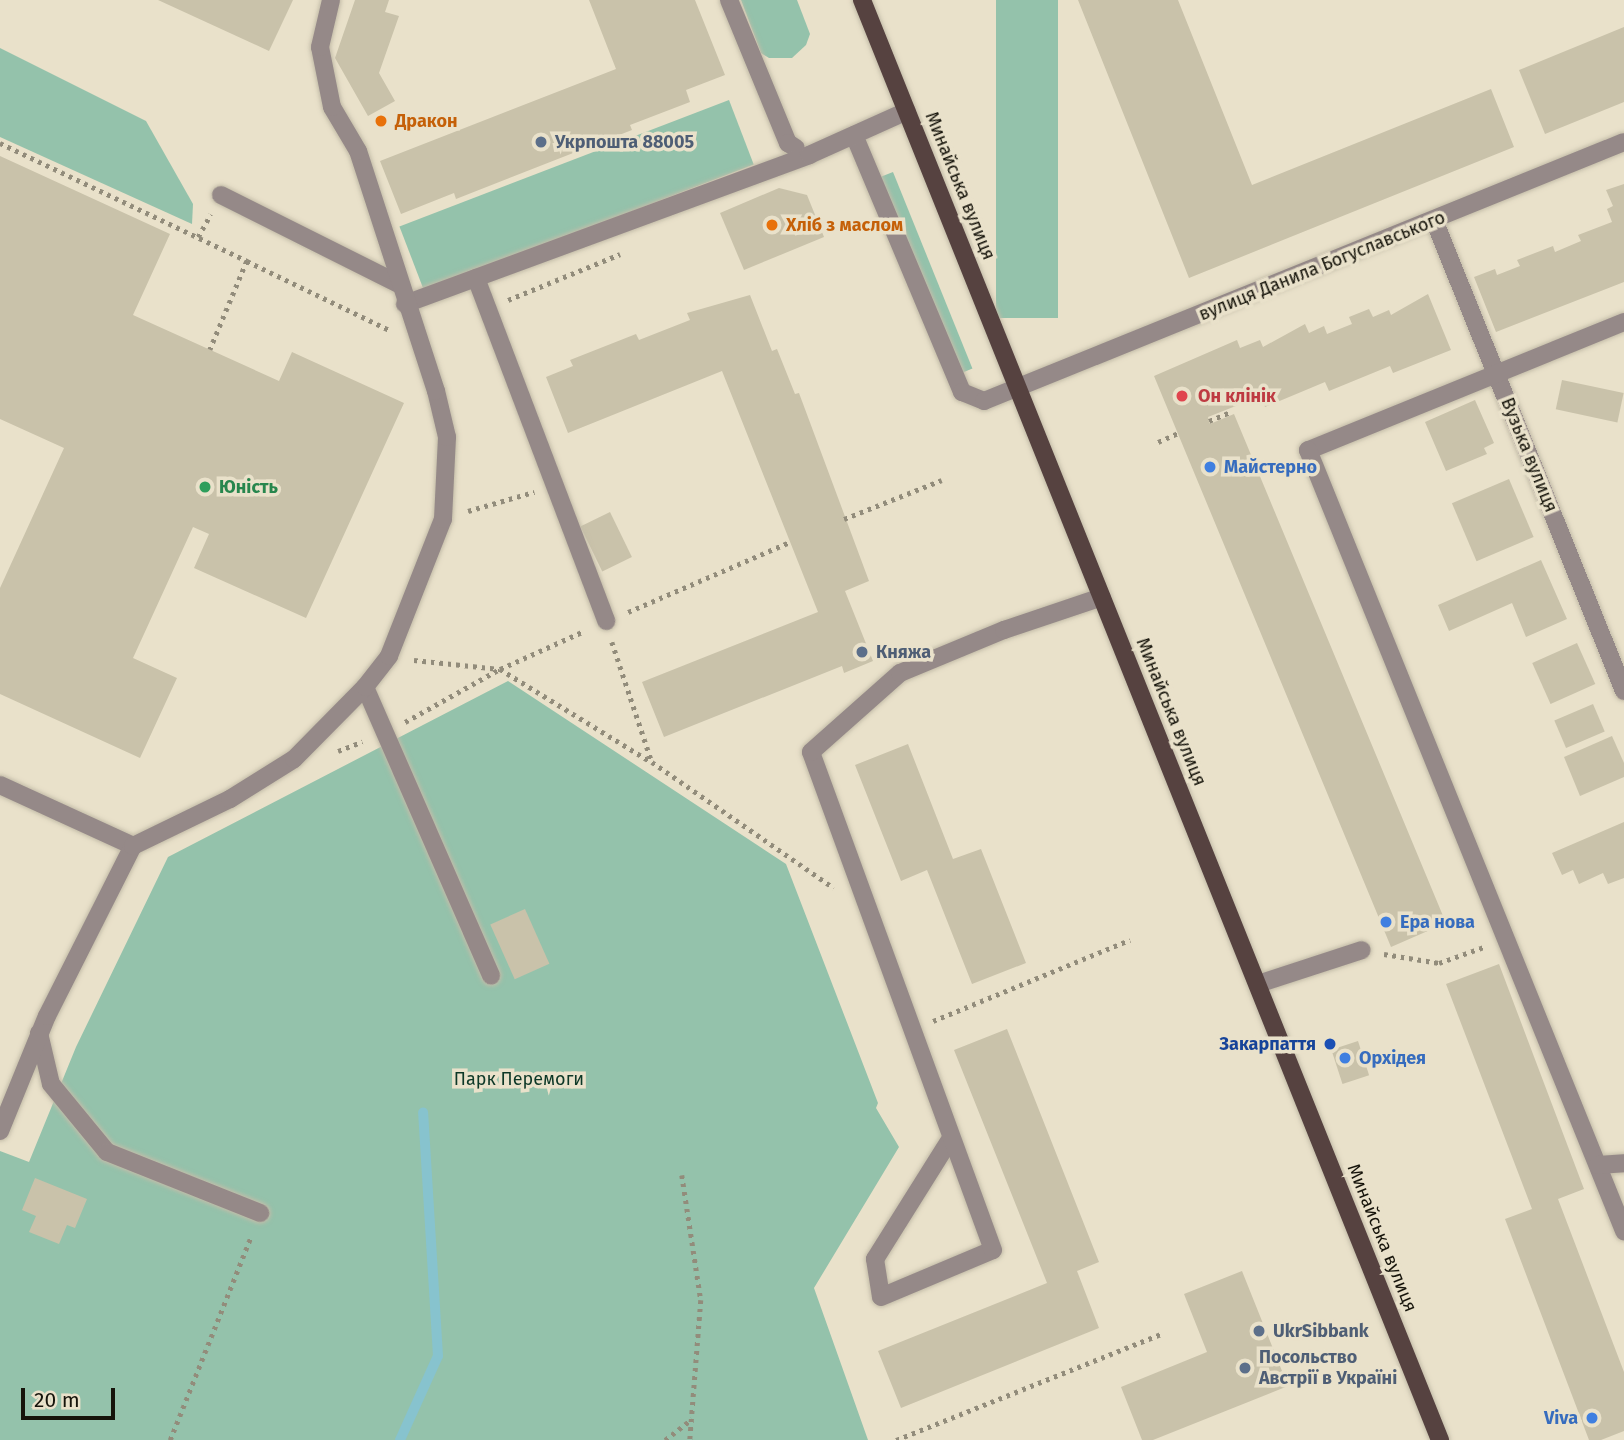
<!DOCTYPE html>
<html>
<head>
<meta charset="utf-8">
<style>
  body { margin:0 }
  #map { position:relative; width:1624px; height:1440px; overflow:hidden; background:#e9e1ca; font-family:"Fira Sans",sans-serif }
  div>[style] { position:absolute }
  .green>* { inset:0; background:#94c2ab; transform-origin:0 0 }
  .stream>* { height:10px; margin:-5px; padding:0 5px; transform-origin:5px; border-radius:5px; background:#87c3ce }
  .building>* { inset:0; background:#c9c2aa; transform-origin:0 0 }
  .path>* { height:4.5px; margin-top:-2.25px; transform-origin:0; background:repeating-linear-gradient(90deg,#928c7b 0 3.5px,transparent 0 8.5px) }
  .roads { filter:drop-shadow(0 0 2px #c3bca8) drop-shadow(0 0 2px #c3bca8) }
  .minor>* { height:18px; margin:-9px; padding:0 9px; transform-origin:9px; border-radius:9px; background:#958988 }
  .major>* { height:18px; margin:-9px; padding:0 9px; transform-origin:9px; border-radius:9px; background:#564240 }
  .dots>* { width:19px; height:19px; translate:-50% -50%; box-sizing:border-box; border:4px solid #e9e1ca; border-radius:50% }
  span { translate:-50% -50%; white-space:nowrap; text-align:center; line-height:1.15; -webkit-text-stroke:7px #e9e1ca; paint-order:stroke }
  .food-label { font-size:18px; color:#c56008; font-weight:700 }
  .left { translate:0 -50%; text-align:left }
  .service-label { font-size:18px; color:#4e5e75; font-weight:700 }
  .street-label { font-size:18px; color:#16140b }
  .health-label { font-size:18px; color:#be3a42; font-weight:700 }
  .shop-label { font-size:18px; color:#366cbe; font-weight:700 }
  .right { translate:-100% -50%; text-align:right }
  .leisure-label { font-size:18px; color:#27864d; font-weight:700 }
  .transit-label { font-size:18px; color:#164399; font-weight:700 }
  .park-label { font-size:18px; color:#0d3827 }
  .scale { position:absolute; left:21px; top:1388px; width:94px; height:32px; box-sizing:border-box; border:4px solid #16140b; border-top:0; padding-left:9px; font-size:21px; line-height:24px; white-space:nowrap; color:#16140b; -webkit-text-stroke:5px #e9e1ca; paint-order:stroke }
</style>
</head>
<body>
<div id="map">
  <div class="green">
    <div style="clip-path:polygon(741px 0,797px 0,810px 34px,806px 45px,792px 58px,769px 58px,761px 53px)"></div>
    <div style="left:996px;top:0;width:62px;height:318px"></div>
    <div style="clip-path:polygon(0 48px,146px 121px,193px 204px,192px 224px,0 137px)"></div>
    <div style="left:729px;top:100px;width:69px;height:353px;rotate:69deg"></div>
    <div style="left:893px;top:172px;width:212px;height:13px;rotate:68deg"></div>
    <div style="clip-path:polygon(508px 681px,786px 864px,878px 1103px,876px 1108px,899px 1147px,814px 1288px,868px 1440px,0 1440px,0 1151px,29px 1162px,76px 1047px,168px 857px)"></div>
  </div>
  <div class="stream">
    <div style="left:400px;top:1440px;width:92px;rotate:-65.7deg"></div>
    <div style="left:438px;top:1356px;width:244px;rotate:-93.5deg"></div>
  </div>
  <div class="building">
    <div style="clip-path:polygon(158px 0,293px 0,269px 51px)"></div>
    <div style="clip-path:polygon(355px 0,389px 0,385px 12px,399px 16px,379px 73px,395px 101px,368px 116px,335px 58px)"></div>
    <div style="clip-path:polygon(589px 0,695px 0,725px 75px,686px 90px,690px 102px,630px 125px,632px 130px,456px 199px,454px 193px,401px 214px,380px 161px,616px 69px)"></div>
    <div style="clip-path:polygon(1078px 0,1178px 0,1252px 185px,1491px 89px,1514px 147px,1189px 278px)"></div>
    <div style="clip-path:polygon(1624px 27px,1624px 102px,1545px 134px,1519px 70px)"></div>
    <div style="clip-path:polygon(0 156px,170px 234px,133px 315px,279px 381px,292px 352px,404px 403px,306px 618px,194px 568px,209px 534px,193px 527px,133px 658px,177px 678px,140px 758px,0 694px,0 588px,64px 448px,0 419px)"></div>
    <div style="clip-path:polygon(1624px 184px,1624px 282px,1496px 332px,1474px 277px,1495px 269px,1497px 275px,1520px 266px,1517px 260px,1553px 246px,1555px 252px,1581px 241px,1578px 235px,1612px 222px,1607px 209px,1613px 206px,1606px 190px)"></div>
    <div style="clip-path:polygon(779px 188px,807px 195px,824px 237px,744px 270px,720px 213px)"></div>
    <div style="clip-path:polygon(1428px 294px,1451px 350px,1393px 373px,1390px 366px,1329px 391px,1325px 382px,1265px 407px,1261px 396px,1208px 417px,1210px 424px,1234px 414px,1446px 923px,1391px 947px,1154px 376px,1237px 340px,1240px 348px,1260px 340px,1263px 347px,1305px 324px,1309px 333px,1324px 326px,1327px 334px,1352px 324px,1349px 317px,1369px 309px,1373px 317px,1389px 310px,1391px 315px)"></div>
    <div style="clip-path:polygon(750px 295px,772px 351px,777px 349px,795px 394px,799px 393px,869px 581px,845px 591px,873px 661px,844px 673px,842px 666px,664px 737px,642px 682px,818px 612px,722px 371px,568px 433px,546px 377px,573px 366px,570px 360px,636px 334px,639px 340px,690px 320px,687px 313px)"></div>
    <div style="left:1562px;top:380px;width:63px;height:30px;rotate:12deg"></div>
    <div style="clip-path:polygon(1475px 400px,1494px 443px,1484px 448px,1487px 454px,1446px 471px,1425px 422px)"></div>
    <div style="left:1509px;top:479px;width:63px;height:62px;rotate:67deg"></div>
    <div style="left:610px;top:512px;width:50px;height:33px;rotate:64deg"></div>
    <div style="clip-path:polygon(1541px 560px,1567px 619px,1526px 637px,1512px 603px,1449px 631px,1438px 605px)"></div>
    <div style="left:1577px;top:643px;width:45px;height:49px;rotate:66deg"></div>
    <div style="left:1593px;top:704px;width:30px;height:42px;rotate:67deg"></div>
    <div style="clip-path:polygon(1612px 736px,1624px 763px,1624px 777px,1580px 796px,1564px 757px)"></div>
    <div style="clip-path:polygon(908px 744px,953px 859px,981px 849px,1026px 963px,972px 984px,927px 870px,901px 881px,855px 765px)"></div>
    <div style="clip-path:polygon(1624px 822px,1624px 878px,1608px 884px,1603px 873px,1579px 884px,1573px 870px,1562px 875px,1552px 853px)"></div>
    <div style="left:525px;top:909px;width:60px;height:38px;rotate:66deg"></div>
    <div style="clip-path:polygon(1499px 964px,1584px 1189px,1558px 1199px,1624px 1372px,1624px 1431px,1601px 1440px,1589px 1440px,1505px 1219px,1532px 1209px,1446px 984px)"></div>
    <div style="clip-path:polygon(1007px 1029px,1099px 1262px,1077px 1271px,1099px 1328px,901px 1408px,878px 1351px,1047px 1283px,954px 1050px)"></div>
    <div style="left:1358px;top:1041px;width:36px;height:28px;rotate:72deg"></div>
    <div style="clip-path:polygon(35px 1178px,87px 1199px,75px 1228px,67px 1225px,59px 1244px,29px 1232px,36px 1216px,22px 1210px)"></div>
    <div style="clip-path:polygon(1242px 1271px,1288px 1386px,1153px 1440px,1142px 1440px,1121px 1387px,1207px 1352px,1184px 1294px)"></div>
  </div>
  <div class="path">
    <div style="left:0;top:143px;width:274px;rotate:25.5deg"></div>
    <div style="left:247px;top:261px;width:96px;rotate:112.6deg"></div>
    <div style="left:198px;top:237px;width:26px;rotate:-61deg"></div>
    <div style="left:247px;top:261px;width:160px;rotate:25.9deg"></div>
    <div style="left:508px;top:300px;width:121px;rotate:-22.3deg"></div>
    <div style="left:1209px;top:421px;width:25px;rotate:-23deg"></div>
    <div style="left:1158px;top:442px;width:22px;rotate:-24deg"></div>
    <div style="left:468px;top:511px;width:69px;rotate:-16.1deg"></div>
    <div style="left:844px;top:519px;width:105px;rotate:-21.7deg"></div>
    <div style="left:628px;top:612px;width:176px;rotate:-23.4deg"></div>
    <div style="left:612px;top:642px;width:126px;rotate:71.6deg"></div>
    <div style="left:652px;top:762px;width:221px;rotate:34.7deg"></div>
    <div style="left:414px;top:660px;width:86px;rotate:6deg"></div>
    <div style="left:500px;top:669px;width:177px;rotate:31.6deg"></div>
    <div style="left:405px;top:722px;width:109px;rotate:-29.2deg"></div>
    <div style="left:500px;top:669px;width:92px;rotate:-24.3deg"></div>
    <div style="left:338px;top:751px;width:26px;rotate:-21deg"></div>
    <div style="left:1384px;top:954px;width:56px;rotate:9.3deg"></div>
    <div style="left:1439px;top:963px;width:48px;rotate:-19.6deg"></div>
    <div style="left:933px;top:1021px;width:213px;rotate:-22.4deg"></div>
    <div style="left:682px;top:1175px;width:126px;rotate:81.4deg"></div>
    <div style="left:701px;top:1300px;width:140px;rotate:94.5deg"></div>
    <div style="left:170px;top:1440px;width:219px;rotate:-68.3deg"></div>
    <div style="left:665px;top:1440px;width:34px;rotate:-38deg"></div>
    <div style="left:896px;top:1440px;width:285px;rotate:-21.8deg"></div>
  </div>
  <div class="roads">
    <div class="minor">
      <div style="left:729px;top:0;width:155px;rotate:67.6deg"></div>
      <div style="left:788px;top:143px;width:9px;rotate:32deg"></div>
      <div style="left:854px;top:135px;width:279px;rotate:67.2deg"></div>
      <div style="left:962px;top:392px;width:24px;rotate:22deg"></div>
      <div style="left:984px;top:401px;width:690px;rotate:-22.03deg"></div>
      <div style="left:221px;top:195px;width:199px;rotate:26.6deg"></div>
      <div style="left:1434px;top:220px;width:508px;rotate:68.03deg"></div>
      <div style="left:476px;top:278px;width:367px;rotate:69.2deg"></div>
      <div style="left:405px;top:304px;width:431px;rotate:-20.2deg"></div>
      <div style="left:809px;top:155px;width:107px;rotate:-24.2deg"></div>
      <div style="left:1624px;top:322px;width:341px;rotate:157.9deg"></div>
      <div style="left:1308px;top:450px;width:843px;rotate:67.97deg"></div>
      <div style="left:365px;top:687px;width:315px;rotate:66.4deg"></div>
      <div style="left:0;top:785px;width:146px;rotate:24.6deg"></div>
      <div style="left:1258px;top:984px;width:109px;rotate:-18.1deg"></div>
      <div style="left:39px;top:1033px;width:52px;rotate:76.8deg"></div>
      <div style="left:51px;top:1084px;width:88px;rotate:50.5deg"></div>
      <div style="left:107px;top:1152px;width:165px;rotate:21.7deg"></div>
      <div style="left:0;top:1131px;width:124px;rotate:-67.8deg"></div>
      <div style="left:47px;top:1016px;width:191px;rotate:-63.2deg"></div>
      <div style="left:133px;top:846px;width:108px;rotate:-25.9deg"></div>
      <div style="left:230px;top:799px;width:75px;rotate:-32deg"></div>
      <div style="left:294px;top:759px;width:101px;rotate:-45.4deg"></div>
      <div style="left:365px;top:687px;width:39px;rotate:-52deg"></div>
      <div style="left:389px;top:656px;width:147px;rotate:-68.5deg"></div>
      <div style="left:443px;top:519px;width:82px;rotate:-87.2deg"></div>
      <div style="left:447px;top:437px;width:47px;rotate:-103.4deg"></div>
      <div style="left:436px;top:391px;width:252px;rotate:-108deg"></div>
      <div style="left:358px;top:151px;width:51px;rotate:-120.6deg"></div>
      <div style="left:332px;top:107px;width:61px;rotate:-101.3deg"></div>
      <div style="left:320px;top:47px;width:48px;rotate:-76.8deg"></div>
      <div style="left:951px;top:1138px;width:143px;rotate:122.1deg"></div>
      <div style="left:875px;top:1259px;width:38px;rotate:81deg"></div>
      <div style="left:881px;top:1297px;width:121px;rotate:-22.8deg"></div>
      <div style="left:993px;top:1250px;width:530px;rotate:-110.08deg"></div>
      <div style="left:811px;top:752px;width:119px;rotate:-41.6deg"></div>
      <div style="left:900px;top:673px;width:113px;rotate:-22.5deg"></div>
      <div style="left:1004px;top:630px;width:103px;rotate:-18.6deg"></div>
      <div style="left:1598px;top:1165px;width:26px;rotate:-4deg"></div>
    </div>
    <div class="major">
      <div style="left:862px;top:0;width:1552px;rotate:68.13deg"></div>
    </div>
  </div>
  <div class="dots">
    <div style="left:381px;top:121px;background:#e8710a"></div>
    <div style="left:541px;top:142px;background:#5c6f8a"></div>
    <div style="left:772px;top:225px;background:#e8710a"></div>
    <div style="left:1182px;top:396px;background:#e0444e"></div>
    <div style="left:1210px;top:467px;background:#3f7fe0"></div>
    <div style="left:205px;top:487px;background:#2e9e5b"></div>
    <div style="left:862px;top:652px;background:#5c6f8a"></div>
    <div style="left:1386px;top:922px;background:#3f7fe0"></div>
    <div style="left:1330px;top:1044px;background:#1a4fb4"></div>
    <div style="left:1345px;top:1058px;background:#3f7fe0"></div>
    <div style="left:1259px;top:1331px;background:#5c6f8a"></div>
    <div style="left:1245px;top:1368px;background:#5c6f8a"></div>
    <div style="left:1592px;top:1418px;background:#3f7fe0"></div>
  </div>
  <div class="food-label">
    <span class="left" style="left:395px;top:121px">Дракон</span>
    <span class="left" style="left:786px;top:225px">Хліб з маслом</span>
  </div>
  <div class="service-label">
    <span class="left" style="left:555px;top:142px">Укрпошта 88005</span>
    <span class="left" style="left:876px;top:652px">Княжа</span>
    <span class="left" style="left:1273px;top:1331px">UkrSibbank</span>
    <span class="left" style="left:1259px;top:1368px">Посольство<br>Австрії в Україні</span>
  </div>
  <div class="street-label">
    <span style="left:960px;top:186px;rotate:68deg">Минайська вулиця</span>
    <span style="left:1322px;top:266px;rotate:-22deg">вулиця Данила Богуславського</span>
    <span style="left:1529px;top:455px;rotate:68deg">Вузька вулиця</span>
    <span style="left:1171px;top:712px;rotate:68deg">Минайська вулиця</span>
    <span style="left:1382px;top:1238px;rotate:68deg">Минайська вулиця</span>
  </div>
  <div class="health-label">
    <span class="left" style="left:1198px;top:396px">Он клінік</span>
  </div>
  <div class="shop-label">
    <span class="left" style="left:1224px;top:467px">Майстерно</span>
    <span class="left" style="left:1400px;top:922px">Ера нова</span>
    <span class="left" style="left:1359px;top:1058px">Орхідея</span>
    <span class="right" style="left:1578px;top:1418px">Viva</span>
  </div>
  <div class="leisure-label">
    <span class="left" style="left:219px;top:487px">Юність</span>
  </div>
  <div class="transit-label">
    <span class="right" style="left:1316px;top:1044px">Закарпаття</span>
  </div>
  <div class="park-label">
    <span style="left:519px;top:1079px">Парк Перемоги</span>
  </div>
  <div class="scale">20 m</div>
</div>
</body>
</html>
